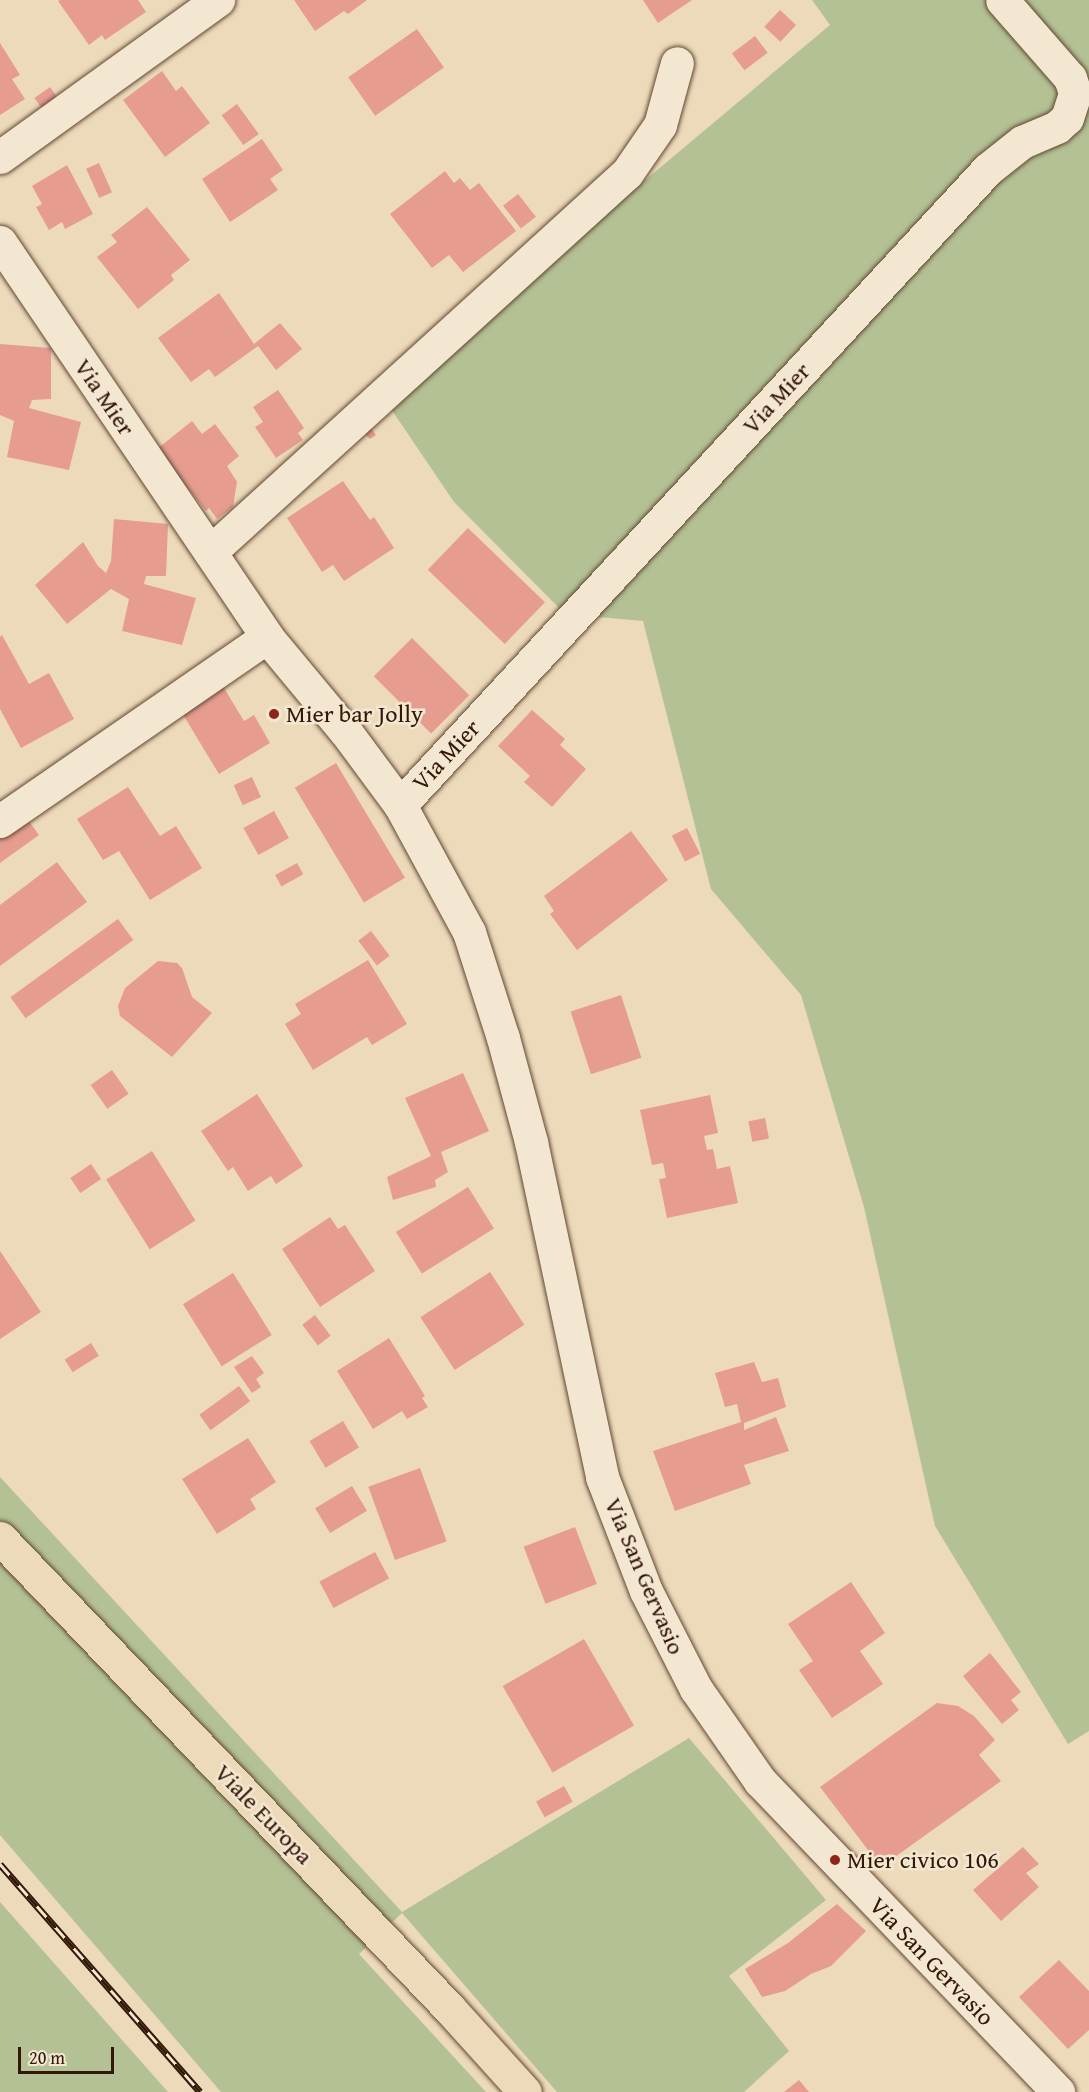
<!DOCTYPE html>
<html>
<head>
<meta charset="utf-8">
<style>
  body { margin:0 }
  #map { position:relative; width:1089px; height:2092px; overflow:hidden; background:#eddaba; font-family:"Gentium Book Plus",serif }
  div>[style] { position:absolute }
  .green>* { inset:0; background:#b3c194 }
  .building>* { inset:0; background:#e69d8f; transform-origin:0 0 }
  .roads { filter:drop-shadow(0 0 2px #624834) drop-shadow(0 0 2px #624834) }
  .minor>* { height:33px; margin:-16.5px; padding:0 16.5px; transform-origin:16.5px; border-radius:16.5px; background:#f3e7d2 }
  .major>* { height:33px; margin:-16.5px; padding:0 16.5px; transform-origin:16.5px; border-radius:16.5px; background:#eddaba }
  .rail>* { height:7px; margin-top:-3.5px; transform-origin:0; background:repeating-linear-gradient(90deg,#f3e7d2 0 14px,#331707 0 28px); box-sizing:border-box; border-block:2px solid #331707 }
  .dots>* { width:16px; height:16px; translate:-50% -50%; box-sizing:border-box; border:3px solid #f3e7d2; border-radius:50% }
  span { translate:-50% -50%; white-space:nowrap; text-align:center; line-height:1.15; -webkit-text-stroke:5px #f3e7d2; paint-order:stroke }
  .street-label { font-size:24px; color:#331707 }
  .poi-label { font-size:24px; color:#331707 }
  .left { translate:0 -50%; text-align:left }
  .scale { position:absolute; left:18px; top:2047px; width:96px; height:27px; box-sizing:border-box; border:3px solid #331707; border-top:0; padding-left:8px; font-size:18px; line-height:21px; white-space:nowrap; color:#331707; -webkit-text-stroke:4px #f3e7d2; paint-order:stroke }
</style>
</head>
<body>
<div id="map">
  <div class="green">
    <div style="clip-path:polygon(812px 0,1089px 0,1089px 1731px,1068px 1744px,935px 1526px,864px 1207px,801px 995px,711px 889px,643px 621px,565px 614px,454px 502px,387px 403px,494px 307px,830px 25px)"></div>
    <div style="clip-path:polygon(0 1477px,402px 1912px,689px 1738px,826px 1900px,729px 1976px,789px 2051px,744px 2092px,557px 2092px,402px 1913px,359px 1954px,486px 2092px,221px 2092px,0 1835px)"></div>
    <div style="clip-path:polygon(0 1902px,168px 2092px,0 2092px)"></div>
  </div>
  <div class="building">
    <div style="clip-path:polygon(60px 0,138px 0,146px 12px,105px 40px,102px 35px,89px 45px,58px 1px)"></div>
    <div style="clip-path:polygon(294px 0,367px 0,348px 14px,344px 11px,315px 31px)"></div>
    <div style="clip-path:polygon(643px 0,692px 0,658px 23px)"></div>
    <div style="left:780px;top:10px;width:22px;height:23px;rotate:43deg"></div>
    <div style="left:417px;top:29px;width:47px;height:84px;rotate:55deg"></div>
    <div style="left:755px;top:36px;width:21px;height:29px;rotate:53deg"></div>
    <div style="clip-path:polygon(0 43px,20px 75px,12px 79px,25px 99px,0 115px)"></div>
    <div style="clip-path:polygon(162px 71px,176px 91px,182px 86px,210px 123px,165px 157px,123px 100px)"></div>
    <div style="left:50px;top:87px;width:12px;height:19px;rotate:55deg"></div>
    <div style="left:237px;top:104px;width:37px;height:19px;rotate:54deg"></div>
    <div style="clip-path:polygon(262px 139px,283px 170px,270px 179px,278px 190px,230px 222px,202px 179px)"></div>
    <div style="left:99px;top:163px;width:32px;height:14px;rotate:66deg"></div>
    <div style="clip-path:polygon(67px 165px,93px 214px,65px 229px,62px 222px,49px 230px,36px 207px,42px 204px,32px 186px)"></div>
    <div style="clip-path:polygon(445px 171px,454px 183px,460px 178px,470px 190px,479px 183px,516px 231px,463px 272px,449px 255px,432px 268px,390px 214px)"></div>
    <div style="left:518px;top:194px;width:29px;height:19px;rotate:52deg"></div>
    <div style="clip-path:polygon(147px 207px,190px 260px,171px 275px,174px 280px,138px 309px,97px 257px,117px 242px,111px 235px)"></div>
    <div style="clip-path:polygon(219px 293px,254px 344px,280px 323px,302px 349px,276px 370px,258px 346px,215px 377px,209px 369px,191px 382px,158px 338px)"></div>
    <div style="clip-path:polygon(0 344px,51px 348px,51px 399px,32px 400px,29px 408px,81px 422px,69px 470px,7px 457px,14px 421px,0 415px)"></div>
    <div style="clip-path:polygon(278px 390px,304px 428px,298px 433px,303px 440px,276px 458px,255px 427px,263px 422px,253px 407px)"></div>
    <div style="clip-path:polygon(382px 417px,371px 428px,376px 435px,370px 439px,356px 426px)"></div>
    <div style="clip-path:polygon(192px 421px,202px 434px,215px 424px,239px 456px,227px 466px,237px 482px,233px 507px,217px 519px,209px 508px,206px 511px,157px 449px)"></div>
    <div style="clip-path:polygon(343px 481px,370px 520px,374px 517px,394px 548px,344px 581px,333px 565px,322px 572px,287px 518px)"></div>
    <div style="clip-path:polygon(114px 519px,168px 524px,166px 576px,146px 576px,144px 584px,196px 598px,182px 645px,122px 631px,129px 599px,111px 589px,67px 624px,35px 585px,83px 542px,98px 566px,106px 573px,111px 561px)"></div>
    <div style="left:468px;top:528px;width:107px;height:58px;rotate:44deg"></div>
    <div style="clip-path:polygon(2px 635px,29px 684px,49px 673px,74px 719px,21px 748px,0 709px,0 637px)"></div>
    <div style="left:412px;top:638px;width:81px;height:54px;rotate:45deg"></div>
    <div style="clip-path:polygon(221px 683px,244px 721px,254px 715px,270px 743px,219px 774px,179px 708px)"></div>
    <div style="clip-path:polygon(532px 710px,565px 739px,560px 745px,586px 769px,552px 807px,524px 782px,530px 776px,498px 746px)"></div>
    <div style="left:336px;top:763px;width:134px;height:48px;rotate:59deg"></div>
    <div style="left:252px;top:777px;width:22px;height:20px;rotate:66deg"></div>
    <div style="clip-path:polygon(128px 787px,160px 836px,176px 826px,202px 868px,150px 900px,119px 851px,103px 860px,77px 819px)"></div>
    <div style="left:274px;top:811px;width:31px;height:35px;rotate:61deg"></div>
    <div style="clip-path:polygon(23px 813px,39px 835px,0 863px,0 829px)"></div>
    <div style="left:687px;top:828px;width:29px;height:17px;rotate:63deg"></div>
    <div style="clip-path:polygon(631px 831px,668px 880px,577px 950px,550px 914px,554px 911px,544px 896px)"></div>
    <div style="clip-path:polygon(57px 862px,87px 902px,0 966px,0 905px)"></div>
    <div style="left:297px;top:863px;width:13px;height:25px;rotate:61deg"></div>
    <div style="left:118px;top:919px;width:26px;height:133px;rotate:54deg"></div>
    <div style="left:371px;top:931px;width:31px;height:16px;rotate:53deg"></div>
    <div style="clip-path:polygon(368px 960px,407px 1024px,372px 1045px,367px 1037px,313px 1070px,285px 1024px,301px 1014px,295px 1004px)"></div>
    <div style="clip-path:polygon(158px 961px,177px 963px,182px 968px,192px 997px,212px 1013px,172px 1057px,120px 1016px,118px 1006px,125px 988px)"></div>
    <div style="left:621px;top:995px;width:66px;height:53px;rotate:72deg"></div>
    <div style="left:112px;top:1070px;width:29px;height:26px;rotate:55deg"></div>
    <div style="clip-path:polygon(463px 1073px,489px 1131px,441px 1152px,448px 1172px,435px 1180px,436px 1187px,393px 1200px,387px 1177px,431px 1156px,405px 1098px)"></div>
    <div style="clip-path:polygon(257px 1094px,303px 1166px,276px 1184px,271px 1176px,248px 1191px,233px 1167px,228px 1171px,201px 1131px)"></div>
    <div style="clip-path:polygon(710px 1095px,718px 1133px,704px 1136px,707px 1150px,713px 1149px,717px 1169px,730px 1166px,738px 1203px,667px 1218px,659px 1179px,666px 1178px,663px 1163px,652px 1165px,640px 1110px)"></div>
    <div style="left:765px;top:1118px;width:21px;height:17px;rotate:79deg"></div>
    <div style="left:152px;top:1151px;width:82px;height:54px;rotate:58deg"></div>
    <div style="left:91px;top:1164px;width:18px;height:25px;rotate:56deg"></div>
    <div style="left:468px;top:1187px;width:49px;height:85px;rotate:58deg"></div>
    <div style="clip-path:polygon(330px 1217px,338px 1229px,345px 1225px,375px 1271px,320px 1307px,282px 1249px)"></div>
    <div style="clip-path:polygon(0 1251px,41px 1312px,0 1339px)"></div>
    <div style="left:490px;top:1272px;width:63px;height:83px;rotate:57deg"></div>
    <div style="left:233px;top:1273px;width:73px;height:59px;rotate:58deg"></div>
    <div style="left:315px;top:1315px;width:26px;height:16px;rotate:53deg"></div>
    <div style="clip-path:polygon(389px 1338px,425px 1396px,422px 1398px,428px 1407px,407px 1419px,402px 1411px,373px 1429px,337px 1371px)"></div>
    <div style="left:91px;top:1343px;width:15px;height:31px;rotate:58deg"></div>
    <div style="clip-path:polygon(252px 1356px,264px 1373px,256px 1379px,261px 1387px,252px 1393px,234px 1367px)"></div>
    <div style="clip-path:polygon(754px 1362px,762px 1382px,778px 1378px,786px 1407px,744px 1423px,744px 1430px,776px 1417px,789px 1451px,744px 1465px,751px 1484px,675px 1511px,653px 1451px,741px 1422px,737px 1404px,725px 1407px,715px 1373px)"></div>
    <div style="left:239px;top:1386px;width:19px;height:49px;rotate:54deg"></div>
    <div style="left:343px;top:1421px;width:31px;height:39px;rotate:59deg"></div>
    <div style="clip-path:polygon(248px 1438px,276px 1482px,250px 1499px,256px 1509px,217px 1534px,182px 1479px)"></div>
    <div style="left:420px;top:1468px;width:78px;height:55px;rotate:70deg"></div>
    <div style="left:352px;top:1486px;width:29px;height:43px;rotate:59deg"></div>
    <div style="left:575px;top:1527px;width:61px;height:55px;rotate:69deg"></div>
    <div style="left:375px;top:1552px;width:30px;height:63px;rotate:62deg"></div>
    <div style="clip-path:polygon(851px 1582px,885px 1633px,860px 1651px,883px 1684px,832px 1718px,799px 1670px,813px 1661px,788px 1624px)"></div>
    <div style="left:584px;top:1639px;width:100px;height:94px;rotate:60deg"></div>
    <div style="clip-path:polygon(990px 1653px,1021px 1692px,1011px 1700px,1019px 1710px,1002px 1724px,963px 1676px)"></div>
    <div style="clip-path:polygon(937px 1703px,958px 1706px,974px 1716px,995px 1740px,979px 1755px,1001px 1781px,881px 1867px,820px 1787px)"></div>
    <div style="left:564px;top:1786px;width:18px;height:32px;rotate:61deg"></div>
    <div style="clip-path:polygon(1023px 1847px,1039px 1864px,1026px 1873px,1039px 1887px,1001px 1921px,973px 1890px)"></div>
    <div style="clip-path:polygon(837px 1904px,866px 1931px,831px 1966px,811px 1974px,785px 1991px,762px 1997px,745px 1969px,788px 1943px)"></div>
    <div style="clip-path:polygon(1059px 1960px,1089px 1991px,1089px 2030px,1068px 2049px,1019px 1997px)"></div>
    <div style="clip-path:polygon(799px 2080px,809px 2092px,784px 2092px)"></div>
  </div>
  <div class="roads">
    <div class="minor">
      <div style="left:0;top:157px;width:269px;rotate:-35.8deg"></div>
      <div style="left:0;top:242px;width:477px;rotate:55.9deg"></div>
      <div style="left:267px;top:637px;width:124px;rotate:50.3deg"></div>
      <div style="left:346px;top:732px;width:91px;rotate:53.5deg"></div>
      <div style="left:400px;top:805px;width:145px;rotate:61.5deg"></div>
      <div style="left:469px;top:932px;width:111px;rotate:72.2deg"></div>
      <div style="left:503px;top:1038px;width:108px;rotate:74.9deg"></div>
      <div style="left:531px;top:1142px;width:342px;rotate:78deg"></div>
      <div style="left:602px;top:1477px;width:122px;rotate:68.9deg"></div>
      <div style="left:646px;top:1591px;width:110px;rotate:63deg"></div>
      <div style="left:696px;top:1689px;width:112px;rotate:55.2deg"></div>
      <div style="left:760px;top:1781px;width:431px;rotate:46.2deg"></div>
      <div style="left:210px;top:552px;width:563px;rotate:-42.27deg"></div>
      <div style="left:627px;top:173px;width:58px;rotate:-55.5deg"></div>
      <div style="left:660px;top:125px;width:64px;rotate:-74.7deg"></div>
      <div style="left:400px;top:805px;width:866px;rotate:-47.25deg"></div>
      <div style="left:988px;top:169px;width:43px;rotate:-38.5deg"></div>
      <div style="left:1022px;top:142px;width:38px;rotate:-23deg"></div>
      <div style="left:1057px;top:127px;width:13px;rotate:-42deg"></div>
      <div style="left:1067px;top:118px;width:26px;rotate:-72deg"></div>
      <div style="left:1075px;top:93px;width:16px;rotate:-108deg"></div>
      <div style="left:1070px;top:78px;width:103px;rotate:-131.1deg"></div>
      <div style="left:0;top:821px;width:324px;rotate:-34.6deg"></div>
    </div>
    <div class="major">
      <div style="left:0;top:1538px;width:650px;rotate:46.31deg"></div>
      <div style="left:449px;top:2008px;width:113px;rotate:47.9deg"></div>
    </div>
  </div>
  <div class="rail">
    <div style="left:0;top:1864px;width:303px;rotate:48.7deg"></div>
  </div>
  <div class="dots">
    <div style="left:274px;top:714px;background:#8f2418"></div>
    <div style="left:835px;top:1860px;background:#8f2418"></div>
  </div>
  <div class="street-label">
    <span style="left:105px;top:397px;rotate:56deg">Via Mier</span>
    <span style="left:776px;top:398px;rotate:-47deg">Via Mier</span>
    <span style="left:446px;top:755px;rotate:-47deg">Via Mier</span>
    <span style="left:645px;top:1576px;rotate:67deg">Via San Gervasio</span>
    <span style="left:264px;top:1814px;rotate:46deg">Viale Europa</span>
    <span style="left:932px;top:1961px;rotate:46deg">Via San Gervasio</span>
  </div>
  <div class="poi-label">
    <span class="left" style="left:286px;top:714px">Mier bar Jolly</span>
    <span class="left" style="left:847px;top:1860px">Mier civico 106</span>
  </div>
  <div class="scale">20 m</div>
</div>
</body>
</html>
